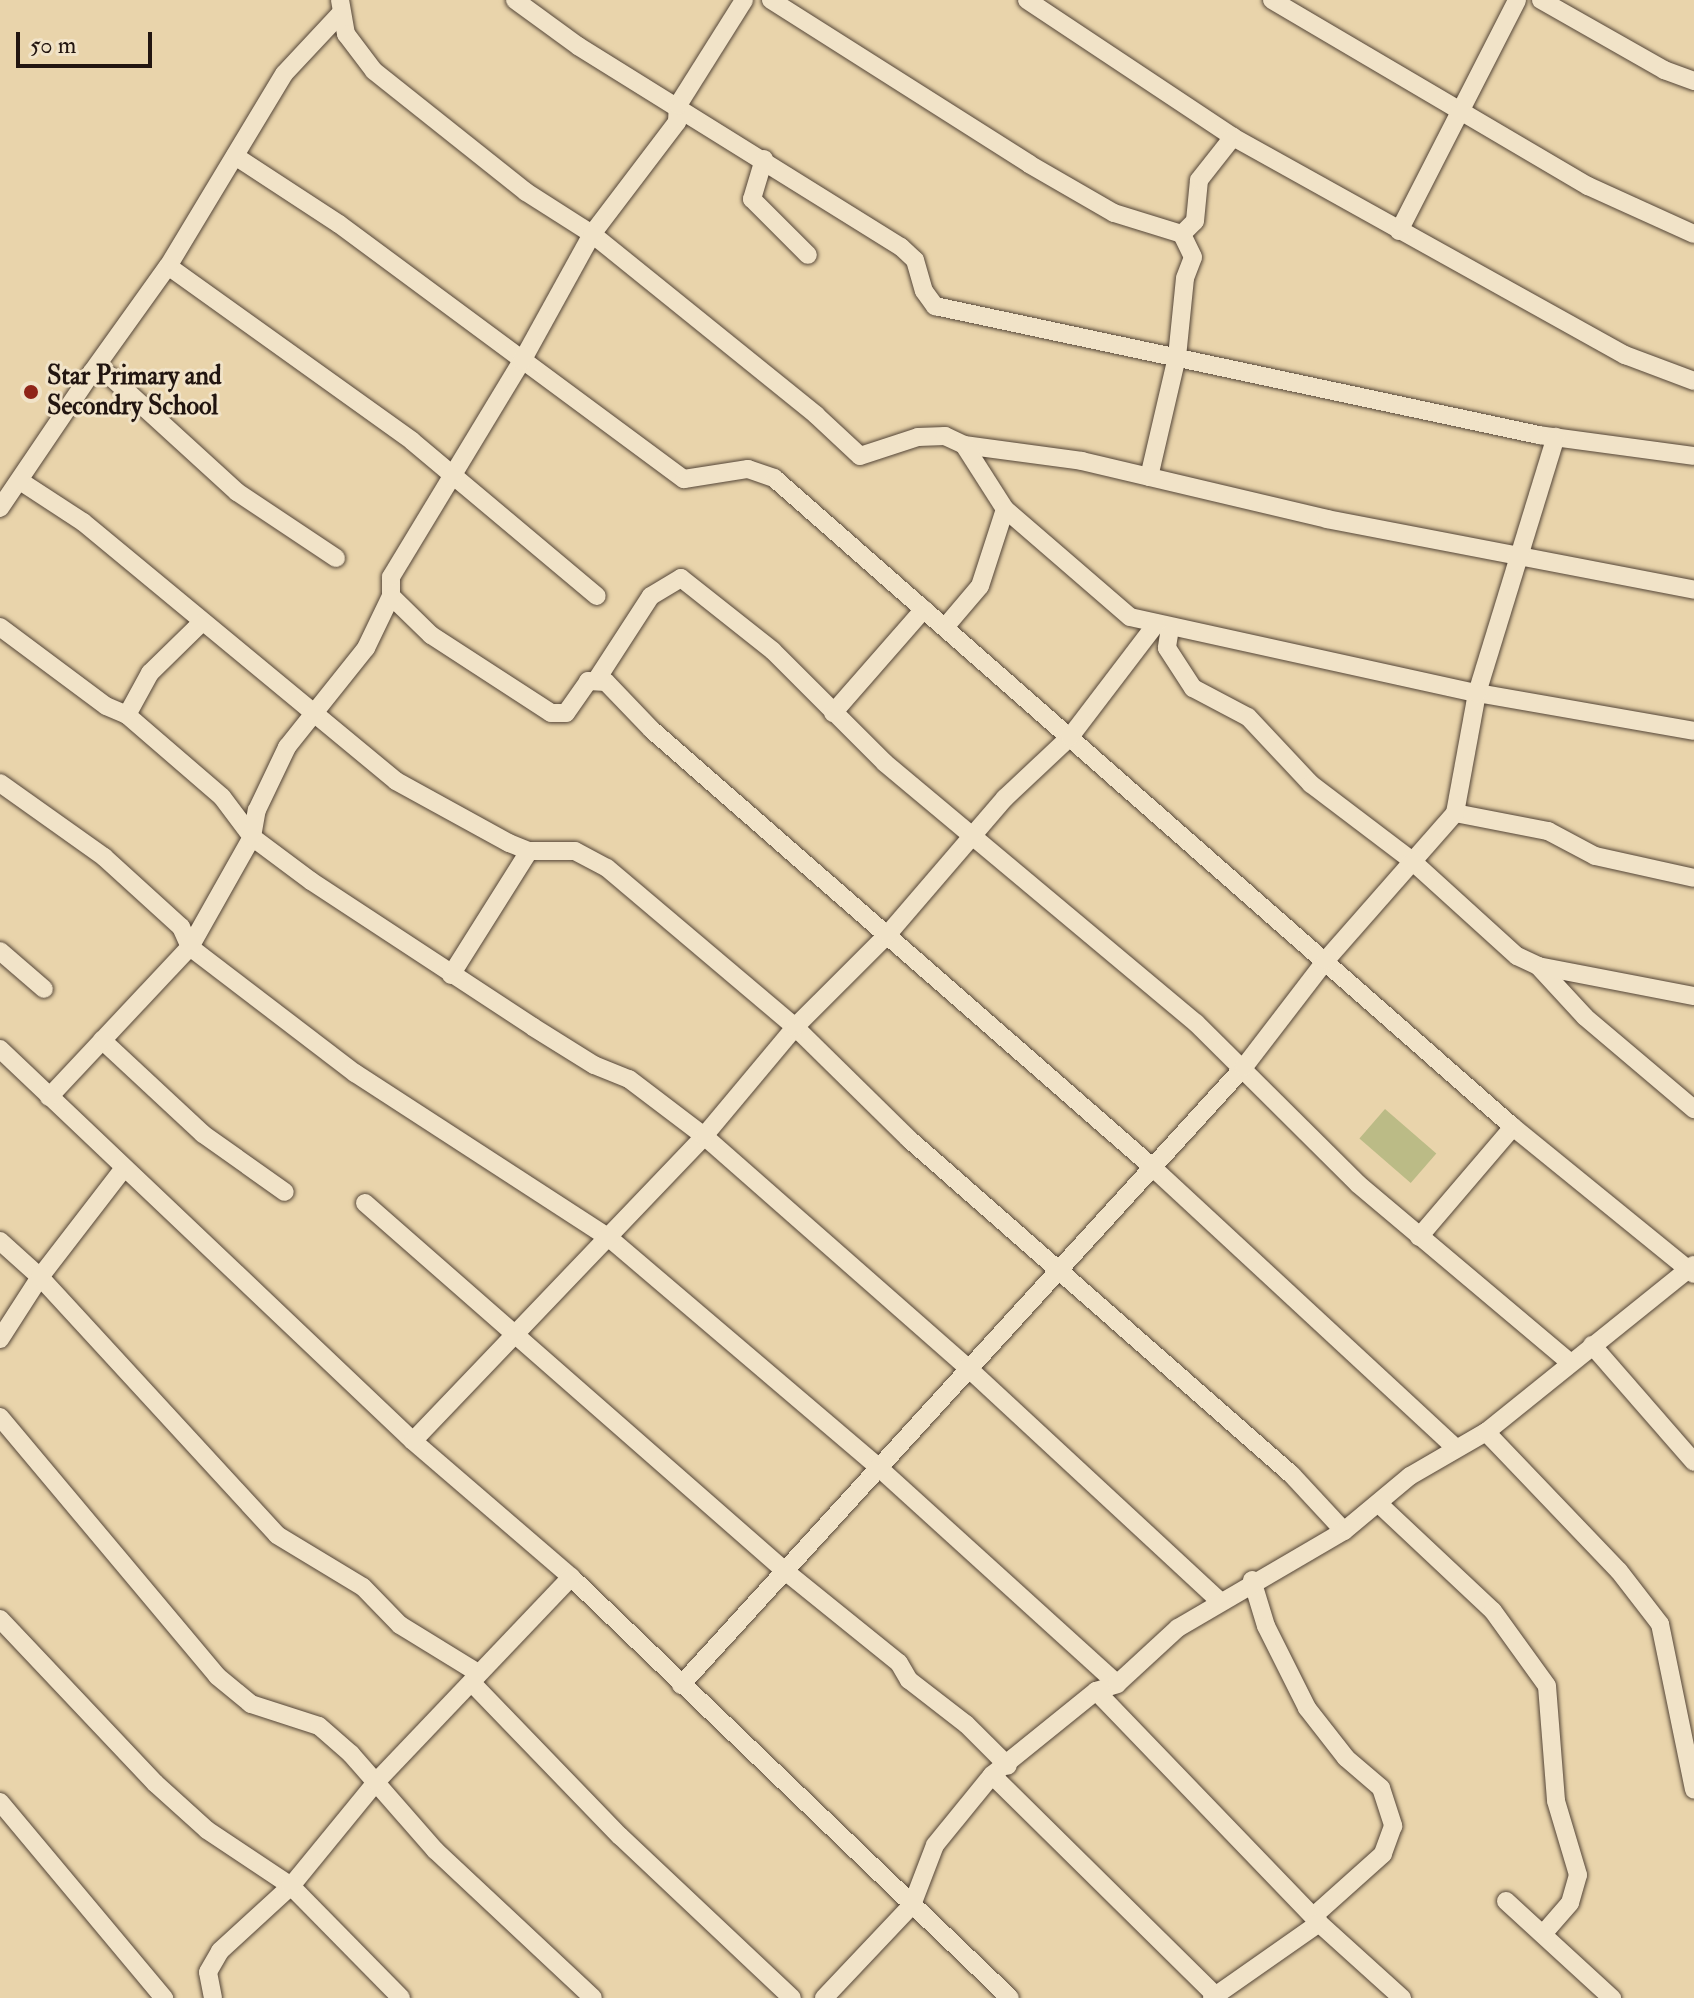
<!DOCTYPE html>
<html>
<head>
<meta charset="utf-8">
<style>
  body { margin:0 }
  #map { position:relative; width:1694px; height:1998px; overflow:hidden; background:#e9d4ab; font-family:"IM FELL Double Pica",serif }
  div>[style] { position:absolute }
  .green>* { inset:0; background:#bbbb86; transform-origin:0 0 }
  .roads { filter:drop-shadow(0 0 2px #544537) drop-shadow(0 0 2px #544537) }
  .minor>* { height:18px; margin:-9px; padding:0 9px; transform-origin:9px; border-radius:9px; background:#f1e3c8 }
  .dots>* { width:22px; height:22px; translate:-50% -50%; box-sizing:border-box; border:4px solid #f1e3c8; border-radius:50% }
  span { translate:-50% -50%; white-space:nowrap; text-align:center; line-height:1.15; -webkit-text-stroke:6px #f1e3c8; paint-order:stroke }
  .poi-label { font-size:26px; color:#221510; font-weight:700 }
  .left { translate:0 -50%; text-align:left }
  .scale { position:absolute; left:16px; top:32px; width:136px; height:36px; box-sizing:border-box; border:4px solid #221510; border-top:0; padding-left:10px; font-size:24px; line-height:28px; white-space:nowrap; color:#221510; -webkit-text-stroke:6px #f1e3c8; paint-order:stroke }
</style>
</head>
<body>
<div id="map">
  <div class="green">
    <div style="left:1385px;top:1109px;width:68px;height:39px;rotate:41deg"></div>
  </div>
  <div class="roads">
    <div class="minor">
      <div style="left:340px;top:0;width:35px;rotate:80deg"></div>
      <div style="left:346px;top:34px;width:46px;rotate:52.9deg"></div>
      <div style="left:374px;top:71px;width:194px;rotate:38.5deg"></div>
      <div style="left:526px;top:192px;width:78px;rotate:32.5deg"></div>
      <div style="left:592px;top:234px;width:288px;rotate:38.9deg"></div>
      <div style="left:816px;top:415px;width:60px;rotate:43deg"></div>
      <div style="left:860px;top:456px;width:61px;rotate:-18.1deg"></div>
      <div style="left:918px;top:437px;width:27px;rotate:-2deg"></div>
      <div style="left:945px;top:436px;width:21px;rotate:25deg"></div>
      <div style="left:964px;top:445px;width:119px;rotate:7.7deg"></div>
      <div style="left:1082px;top:461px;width:252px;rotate:13.3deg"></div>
      <div style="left:1327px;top:519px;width:374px;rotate:10.9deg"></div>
      <div style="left:515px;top:0;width:78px;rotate:36.1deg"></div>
      <div style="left:578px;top:46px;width:380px;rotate:31.9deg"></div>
      <div style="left:901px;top:247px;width:19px;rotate:43deg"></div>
      <div style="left:915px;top:260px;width:32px;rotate:74deg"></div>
      <div style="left:924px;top:291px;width:19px;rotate:54deg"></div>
      <div style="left:935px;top:306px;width:618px;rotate:12.06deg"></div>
      <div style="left:1539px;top:435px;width:156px;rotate:7.7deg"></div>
      <div style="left:771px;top:0;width:306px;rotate:32.4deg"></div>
      <div style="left:1029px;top:164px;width:98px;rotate:30deg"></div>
      <div style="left:1114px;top:213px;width:71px;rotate:17.2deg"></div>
      <div style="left:1027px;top:0;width:247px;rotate:33.6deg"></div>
      <div style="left:1233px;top:137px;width:449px;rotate:29.1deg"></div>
      <div style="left:1625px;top:355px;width:74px;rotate:20.6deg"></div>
      <div style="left:1272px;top:0;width:367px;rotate:30.5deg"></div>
      <div style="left:1588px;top:186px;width:116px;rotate:24.4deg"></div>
      <div style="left:1541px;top:0;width:142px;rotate:29.6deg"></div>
      <div style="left:1664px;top:70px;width:32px;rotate:20deg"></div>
      <div style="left:341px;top:13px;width:83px;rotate:133.1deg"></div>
      <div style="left:284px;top:74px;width:224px;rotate:121.1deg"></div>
      <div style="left:168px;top:266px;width:300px;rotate:35.6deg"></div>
      <div style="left:412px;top:441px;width:241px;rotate:40deg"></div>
      <div style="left:235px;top:156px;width:124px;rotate:33.2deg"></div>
      <div style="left:339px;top:224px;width:429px;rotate:36.5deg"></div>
      <div style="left:684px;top:479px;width:65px;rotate:-8.9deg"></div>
      <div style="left:748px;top:469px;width:28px;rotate:19deg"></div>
      <div style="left:774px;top:478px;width:984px;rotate:41.29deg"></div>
      <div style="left:1513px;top:1127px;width:233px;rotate:39.1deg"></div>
      <div style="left:764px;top:159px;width:42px;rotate:106.7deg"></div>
      <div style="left:752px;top:199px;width:79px;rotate:45deg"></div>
      <div style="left:1399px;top:231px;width:259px;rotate:-62.9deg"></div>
      <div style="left:92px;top:372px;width:130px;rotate:-54.4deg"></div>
      <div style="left:964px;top:445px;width:76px;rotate:57.4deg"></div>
      <div style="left:1005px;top:509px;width:165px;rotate:40.8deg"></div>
      <div style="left:1130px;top:617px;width:355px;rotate:12.4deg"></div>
      <div style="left:1477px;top:693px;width:220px;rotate:9.9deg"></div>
      <div style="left:1149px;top:477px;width:123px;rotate:-76.9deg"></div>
      <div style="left:1177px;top:357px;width:79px;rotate:-84.2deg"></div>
      <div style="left:1185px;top:278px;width:22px;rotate:-69deg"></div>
      <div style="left:1193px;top:257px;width:25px;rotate:-116deg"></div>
      <div style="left:1182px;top:234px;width:18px;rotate:-45deg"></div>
      <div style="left:1195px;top:221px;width:41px;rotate:-84.4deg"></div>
      <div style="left:1199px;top:180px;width:55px;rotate:-51.7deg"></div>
      <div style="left:20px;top:481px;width:75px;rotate:33.1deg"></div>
      <div style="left:83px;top:522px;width:406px;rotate:39.6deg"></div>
      <div style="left:396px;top:781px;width:129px;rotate:28.8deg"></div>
      <div style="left:509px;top:843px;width:22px;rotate:22deg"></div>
      <div style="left:529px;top:851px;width:46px"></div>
      <div style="left:575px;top:851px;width:36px;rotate:28deg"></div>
      <div style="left:607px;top:868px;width:246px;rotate:40.2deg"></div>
      <div style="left:795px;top:1027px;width:160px;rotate:44.5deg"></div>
      <div style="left:909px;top:1139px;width:509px;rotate:41.26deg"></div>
      <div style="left:1292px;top:1475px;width:76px;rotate:47.1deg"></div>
      <div style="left:0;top:508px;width:164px;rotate:-55.9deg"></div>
      <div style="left:92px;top:372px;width:18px;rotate:13deg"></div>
      <div style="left:110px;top:376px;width:172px;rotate:42.4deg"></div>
      <div style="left:237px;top:492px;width:119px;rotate:33.7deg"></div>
      <div style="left:391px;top:596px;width:56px;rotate:44.3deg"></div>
      <div style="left:431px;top:635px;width:143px;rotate:33deg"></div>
      <div style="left:551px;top:713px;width:15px"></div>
      <div style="left:566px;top:713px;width:39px;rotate:-55deg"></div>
      <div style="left:588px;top:681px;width:18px;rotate:3deg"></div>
      <div style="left:606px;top:682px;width:66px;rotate:46.2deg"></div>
      <div style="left:652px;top:730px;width:661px;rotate:41.14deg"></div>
      <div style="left:1150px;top:1165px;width:417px;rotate:42.8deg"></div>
      <div style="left:946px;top:626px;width:52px;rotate:-49.6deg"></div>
      <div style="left:980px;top:586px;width:81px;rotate:-72deg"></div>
      <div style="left:0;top:627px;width:132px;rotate:36.7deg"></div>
      <div style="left:106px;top:706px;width:23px;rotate:23deg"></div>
      <div style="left:127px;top:715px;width:125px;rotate:40.8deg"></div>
      <div style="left:222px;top:797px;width:50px;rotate:53.1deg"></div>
      <div style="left:252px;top:837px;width:74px;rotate:36.7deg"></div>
      <div style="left:311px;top:881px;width:266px;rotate:33.3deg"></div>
      <div style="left:533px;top:1027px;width:72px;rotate:31.9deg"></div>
      <div style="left:594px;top:1065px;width:38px;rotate:22deg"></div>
      <div style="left:629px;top:1079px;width:94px;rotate:37.2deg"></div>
      <div style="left:704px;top:1136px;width:350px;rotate:41.3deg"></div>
      <div style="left:967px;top:1367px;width:345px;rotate:42.8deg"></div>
      <div style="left:1170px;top:628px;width:20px;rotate:99deg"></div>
      <div style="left:1167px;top:648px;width:48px;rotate:57deg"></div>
      <div style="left:1193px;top:688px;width:62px;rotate:27.8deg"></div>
      <div style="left:1248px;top:717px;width:92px;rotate:46.8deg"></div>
      <div style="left:1311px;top:784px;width:126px;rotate:37.2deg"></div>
      <div style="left:1411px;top:860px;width:143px;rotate:42.2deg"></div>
      <div style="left:1517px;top:956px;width:23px;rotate:25deg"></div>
      <div style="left:1538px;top:966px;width:69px;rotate:47.3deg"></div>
      <div style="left:1585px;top:1017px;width:143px;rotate:40.2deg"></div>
      <div style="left:597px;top:679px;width:99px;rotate:-57deg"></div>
      <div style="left:651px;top:596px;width:35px;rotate:-31deg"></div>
      <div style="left:681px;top:578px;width:117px;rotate:38.4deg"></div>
      <div style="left:773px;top:651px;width:158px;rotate:45deg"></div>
      <div style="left:885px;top:763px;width:405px;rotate:39.9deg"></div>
      <div style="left:1196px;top:1023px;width:228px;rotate:44.8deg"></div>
      <div style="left:1358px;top:1184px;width:275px;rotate:40.1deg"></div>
      <div style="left:833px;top:713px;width:138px;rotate:-48.8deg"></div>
      <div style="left:127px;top:715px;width:48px;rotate:-61.3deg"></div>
      <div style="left:150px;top:673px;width:71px;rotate:-44.4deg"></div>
      <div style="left:0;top:783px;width:128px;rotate:35.4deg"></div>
      <div style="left:104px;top:857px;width:104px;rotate:42.3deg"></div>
      <div style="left:181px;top:927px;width:22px;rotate:66deg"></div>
      <div style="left:190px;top:947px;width:208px;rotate:37.4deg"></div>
      <div style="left:355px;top:1073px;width:302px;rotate:33deg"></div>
      <div style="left:608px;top:1237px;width:355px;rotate:40.4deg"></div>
      <div style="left:878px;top:1467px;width:323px;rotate:42.2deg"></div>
      <div style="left:1455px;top:813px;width:95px;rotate:11deg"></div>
      <div style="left:1548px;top:831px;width:53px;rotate:28deg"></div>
      <div style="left:1595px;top:856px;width:101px;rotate:12.5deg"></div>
      <div style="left:0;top:951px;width:58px;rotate:40.8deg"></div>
      <div style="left:1538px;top:966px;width:159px;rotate:10.9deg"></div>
      <div style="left:451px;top:975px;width:146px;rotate:-57.8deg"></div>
      <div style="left:102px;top:1040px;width:138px;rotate:42.9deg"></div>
      <div style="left:203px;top:1134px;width:100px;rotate:35.3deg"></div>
      <div style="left:0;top:1049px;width:569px;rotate:43.51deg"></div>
      <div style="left:413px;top:1441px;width:208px;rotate:40.7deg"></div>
      <div style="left:571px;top:1577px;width:608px;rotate:43.8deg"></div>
      <div style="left:49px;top:1097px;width:206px;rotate:-46.8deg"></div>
      <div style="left:190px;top:947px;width:126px;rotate:-60.6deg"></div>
      <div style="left:252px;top:837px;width:27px;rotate:-80deg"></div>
      <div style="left:257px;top:810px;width:70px;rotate:-64.5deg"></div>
      <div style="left:287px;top:747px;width:127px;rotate:-51.4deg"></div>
      <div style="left:366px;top:648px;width:58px;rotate:-64.3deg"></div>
      <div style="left:391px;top:596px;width:19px;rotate:-90deg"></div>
      <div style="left:391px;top:577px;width:253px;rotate:-58.8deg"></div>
      <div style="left:522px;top:361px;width:145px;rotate:-61.1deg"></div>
      <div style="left:592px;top:234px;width:141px;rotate:-52.8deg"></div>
      <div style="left:677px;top:122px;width:17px;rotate:-87deg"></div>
      <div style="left:678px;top:105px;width:124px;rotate:-57.8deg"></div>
      <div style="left:365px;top:1203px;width:558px;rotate:41.22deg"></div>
      <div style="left:785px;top:1571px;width:146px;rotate:38.9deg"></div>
      <div style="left:899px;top:1663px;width:20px;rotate:60deg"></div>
      <div style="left:909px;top:1680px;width:72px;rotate:37.7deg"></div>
      <div style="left:966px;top:1724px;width:59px;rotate:45deg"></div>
      <div style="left:1419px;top:1237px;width:145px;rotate:-49.5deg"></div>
      <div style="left:0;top:1241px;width:54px;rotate:42deg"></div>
      <div style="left:40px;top:1277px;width:350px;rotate:47.4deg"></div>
      <div style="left:277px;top:1535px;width:100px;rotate:31.2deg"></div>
      <div style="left:363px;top:1587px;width:53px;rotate:45.8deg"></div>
      <div style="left:400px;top:1625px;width:92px;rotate:31.6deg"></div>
      <div style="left:0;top:1339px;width:74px;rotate:-57.2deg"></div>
      <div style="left:40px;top:1277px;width:138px;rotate:-52.4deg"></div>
      <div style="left:1592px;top:1345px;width:155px;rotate:48.9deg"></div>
      <div style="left:0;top:1417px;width:338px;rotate:50deg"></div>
      <div style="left:217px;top:1676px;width:44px;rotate:39.5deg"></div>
      <div style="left:251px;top:1704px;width:71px;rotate:17.9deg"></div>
      <div style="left:319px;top:1726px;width:43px;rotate:41.2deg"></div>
      <div style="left:351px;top:1754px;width:128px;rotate:48.8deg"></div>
      <div style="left:435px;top:1850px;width:216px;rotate:43.1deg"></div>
      <div style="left:1486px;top:1432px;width:192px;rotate:46.3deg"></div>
      <div style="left:1619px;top:1571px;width:67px;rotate:52.3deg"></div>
      <div style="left:1660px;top:1624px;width:169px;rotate:78.4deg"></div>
      <div style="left:413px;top:1441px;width:422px;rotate:-46.3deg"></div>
      <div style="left:704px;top:1136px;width:142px;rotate:-50.1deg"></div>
      <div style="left:795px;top:1027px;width:132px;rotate:-45deg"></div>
      <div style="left:888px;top:934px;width:179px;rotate:-49.3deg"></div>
      <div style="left:1005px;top:798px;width:89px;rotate:-43.2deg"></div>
      <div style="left:1070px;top:737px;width:142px;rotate:-52.7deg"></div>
      <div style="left:1379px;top:1504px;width:156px;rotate:43.2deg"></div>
      <div style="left:1493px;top:1611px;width:92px;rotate:54.2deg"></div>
      <div style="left:1547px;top:1686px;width:115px;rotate:85.5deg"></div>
      <div style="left:1556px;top:1801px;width:77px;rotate:73.4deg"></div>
      <div style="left:1578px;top:1875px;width:29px;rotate:106deg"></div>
      <div style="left:1570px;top:1903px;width:38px;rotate:131deg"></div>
      <div style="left:1252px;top:1580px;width:48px;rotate:73.1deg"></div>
      <div style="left:1266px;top:1626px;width:92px;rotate:63.4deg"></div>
      <div style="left:1307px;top:1708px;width:63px;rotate:52deg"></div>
      <div style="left:1346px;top:1758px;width:46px;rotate:40.6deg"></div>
      <div style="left:1381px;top:1788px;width:40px;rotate:72deg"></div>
      <div style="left:1393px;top:1826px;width:30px;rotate:110deg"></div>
      <div style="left:1383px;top:1854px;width:90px;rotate:138.2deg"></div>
      <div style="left:0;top:1619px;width:226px;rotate:46.6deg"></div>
      <div style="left:155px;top:1783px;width:70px;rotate:42.1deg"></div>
      <div style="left:207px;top:1830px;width:101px;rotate:33.7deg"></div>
      <div style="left:291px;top:1886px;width:157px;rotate:45.5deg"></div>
      <div style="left:472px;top:1683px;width:213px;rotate:46deg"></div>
      <div style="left:620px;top:1836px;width:236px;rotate:43.3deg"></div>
      <div style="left:681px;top:1685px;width:836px;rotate:-47.67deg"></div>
      <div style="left:1244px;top:1067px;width:135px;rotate:-52.5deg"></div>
      <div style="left:1326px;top:960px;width:196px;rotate:-48.7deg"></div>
      <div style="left:1455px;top:813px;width:122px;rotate:-79.6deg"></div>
      <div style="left:1477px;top:693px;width:268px;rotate:-72.9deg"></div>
      <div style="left:1096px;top:1691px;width:322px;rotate:46.1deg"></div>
      <div style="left:1319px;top:1923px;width:112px;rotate:42.1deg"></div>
      <div style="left:992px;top:1775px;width:317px;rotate:44.6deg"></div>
      <div style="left:0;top:1802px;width:256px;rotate:50.1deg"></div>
      <div style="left:1506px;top:1901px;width:144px;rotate:42.5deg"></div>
      <div style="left:213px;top:1998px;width:26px;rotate:-101deg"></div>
      <div style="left:208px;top:1972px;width:24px;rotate:-60deg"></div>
      <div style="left:220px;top:1951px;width:96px;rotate:-42.5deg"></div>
      <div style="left:291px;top:1886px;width:134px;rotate:-50.7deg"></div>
      <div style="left:376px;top:1782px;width:283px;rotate:-46.4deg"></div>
      <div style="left:824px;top:1998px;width:128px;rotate:-46.6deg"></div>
      <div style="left:912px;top:1905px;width:64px;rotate:-69deg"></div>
      <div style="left:935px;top:1845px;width:90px;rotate:-50.8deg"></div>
      <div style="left:992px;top:1775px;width:134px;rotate:-38.9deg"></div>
      <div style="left:1096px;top:1691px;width:22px;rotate:-18deg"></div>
      <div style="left:1117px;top:1684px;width:83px;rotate:-42.6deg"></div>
      <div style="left:1178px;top:1628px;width:192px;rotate:-30.3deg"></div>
      <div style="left:1344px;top:1531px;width:86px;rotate:-39.8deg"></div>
      <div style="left:1410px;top:1476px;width:88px;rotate:-30.1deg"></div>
      <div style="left:1486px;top:1432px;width:267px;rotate:-38.8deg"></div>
      <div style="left:1212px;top:1998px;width:131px;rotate:-35deg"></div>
    </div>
  </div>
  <div class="dots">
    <div style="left:31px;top:392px;background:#8f2418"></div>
  </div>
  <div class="poi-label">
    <span class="left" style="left:47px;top:392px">Star Primary and<br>Secondry School</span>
  </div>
  <div class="scale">50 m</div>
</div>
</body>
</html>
